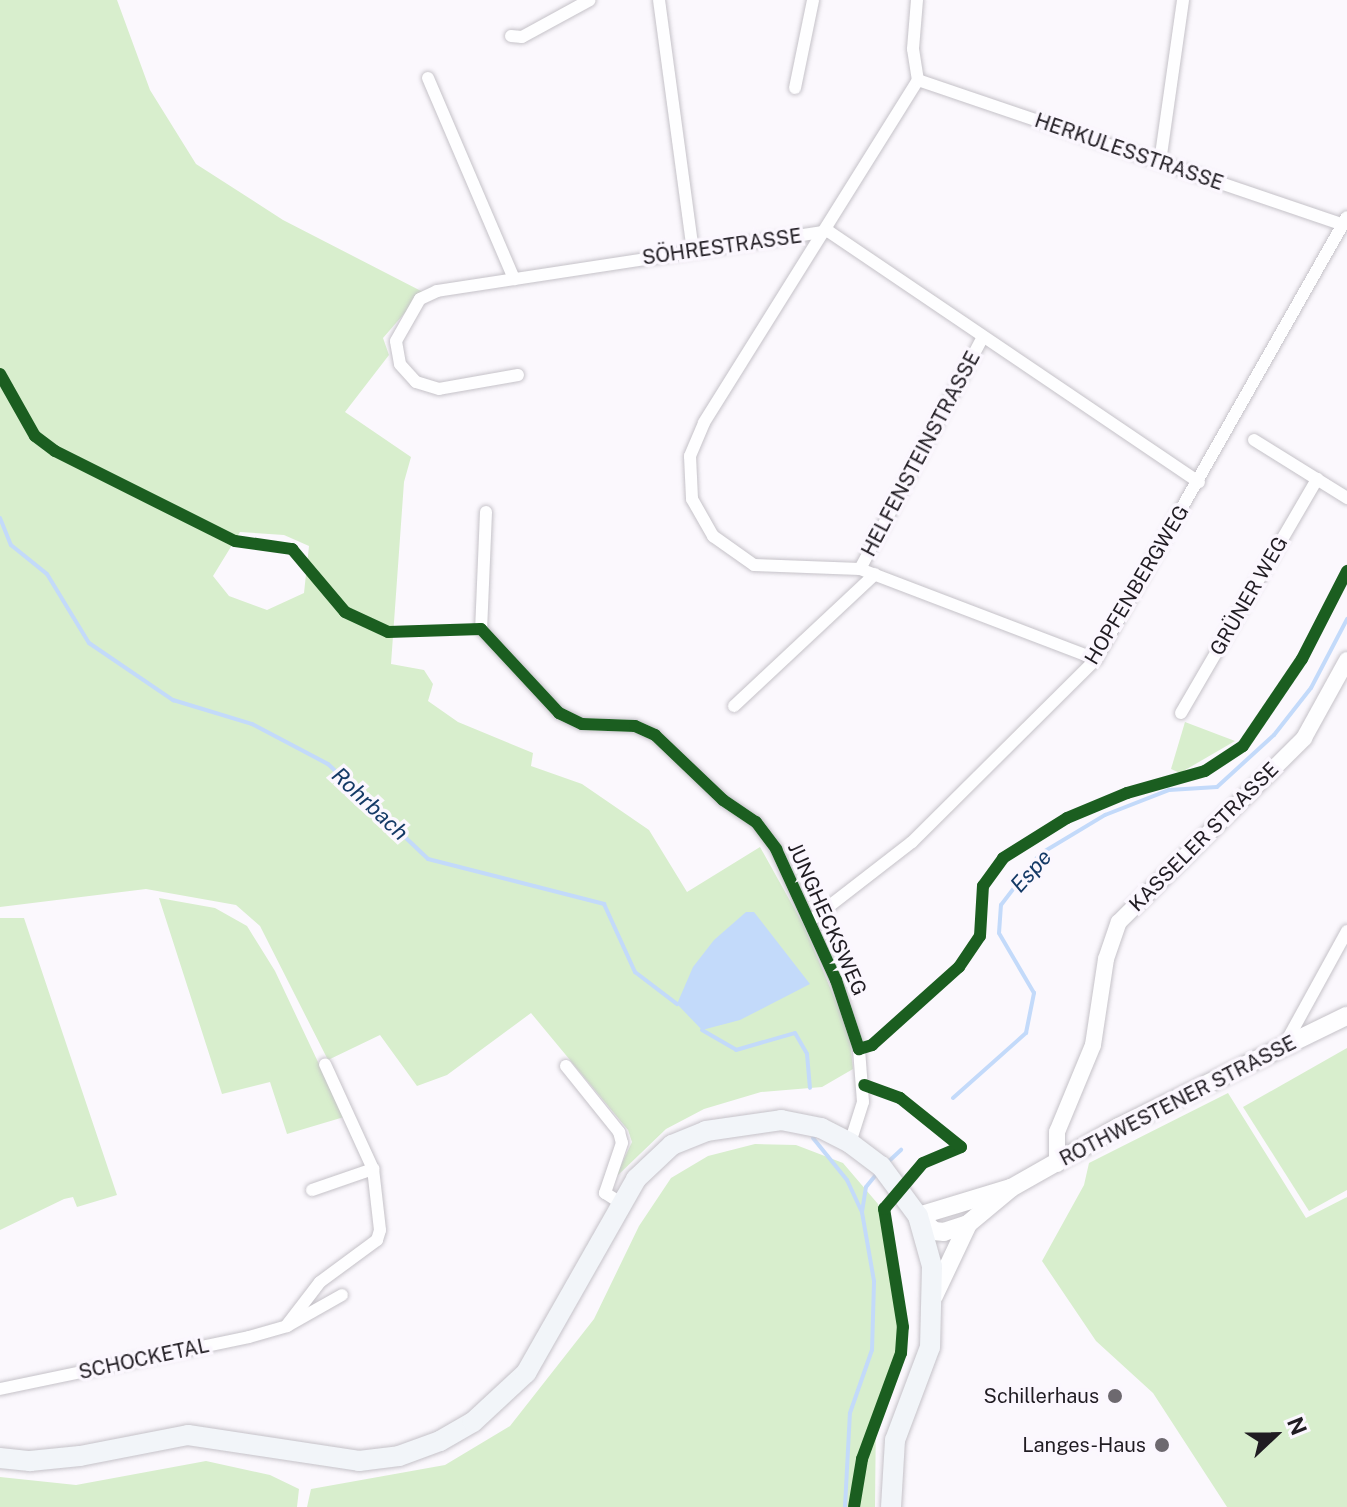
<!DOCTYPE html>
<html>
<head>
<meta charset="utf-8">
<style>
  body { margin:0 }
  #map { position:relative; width:1347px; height:1507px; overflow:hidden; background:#fbf8fd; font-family:"Public Sans",sans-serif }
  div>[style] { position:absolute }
  .green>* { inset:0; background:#d8eecd }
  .water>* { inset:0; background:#c3dafa }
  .stream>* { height:4px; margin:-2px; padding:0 2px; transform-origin:2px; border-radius:2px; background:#c3dafa }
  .roads { filter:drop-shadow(0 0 2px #c5c2c8) drop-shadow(0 0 2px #c5c2c8) }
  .minor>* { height:12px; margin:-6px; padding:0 6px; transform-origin:6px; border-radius:6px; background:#fefeff }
  .tertiary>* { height:16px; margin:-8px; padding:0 8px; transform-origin:8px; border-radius:8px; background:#fefeff }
  .secondary>* { height:18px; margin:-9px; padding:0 9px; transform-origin:9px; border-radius:9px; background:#fefeff }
  .primary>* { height:20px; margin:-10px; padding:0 10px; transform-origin:10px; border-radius:10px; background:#f2f5f9 }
  .cycleway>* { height:12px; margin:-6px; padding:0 6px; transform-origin:6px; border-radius:6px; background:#1b5e20 }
  .dots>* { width:22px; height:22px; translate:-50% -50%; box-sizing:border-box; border:4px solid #fbf7fe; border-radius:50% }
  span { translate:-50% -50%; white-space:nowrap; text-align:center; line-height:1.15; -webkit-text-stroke:7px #fbf7fe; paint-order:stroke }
  .street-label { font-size:20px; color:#201c22 }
  .poi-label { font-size:20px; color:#201c22 }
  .right { translate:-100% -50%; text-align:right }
  .water-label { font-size:22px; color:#143a66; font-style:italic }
  .north { position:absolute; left:1235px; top:1395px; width:80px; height:80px; -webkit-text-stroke:6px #fbf7fe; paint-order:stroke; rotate:68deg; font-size:22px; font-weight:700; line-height:32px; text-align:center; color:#201c22 }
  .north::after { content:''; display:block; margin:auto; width:28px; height:36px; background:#201c22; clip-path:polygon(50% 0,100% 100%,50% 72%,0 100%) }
</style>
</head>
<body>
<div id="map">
  <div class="green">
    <div style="clip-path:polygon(evenodd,0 0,117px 0,150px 90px,196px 164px,283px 220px,423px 292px,383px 338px,389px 355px,345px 412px,411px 457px,404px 482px,391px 664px,424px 670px,433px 684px,428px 701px,458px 722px,533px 753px,531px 766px,582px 784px,649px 830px,687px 892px,760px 847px,803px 924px,849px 1032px,853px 1069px,822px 1087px,761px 1092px,704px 1109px,666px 1129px,615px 1178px,632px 1142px,628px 1130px,531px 1013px,447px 1075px,417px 1086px,380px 1035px,328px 1060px,260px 926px,236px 905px,146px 889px,0 907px,0 0,240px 532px,284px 535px,309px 546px,304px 593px,267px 610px,229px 596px,213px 576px,240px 532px)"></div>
    <div style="clip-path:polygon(1185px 722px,1235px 741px,1180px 773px,1171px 769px)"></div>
    <div style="clip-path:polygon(159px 898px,215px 908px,247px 926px,275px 971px,344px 1117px,287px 1134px,270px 1082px,222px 1094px)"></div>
    <div style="clip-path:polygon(0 918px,24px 918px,117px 1195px,77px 1207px,73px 1197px,64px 1199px,0 1230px)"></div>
    <div style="clip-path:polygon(1347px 1048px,1347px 1190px,1309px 1211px,1243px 1107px)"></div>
    <div style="clip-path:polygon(1228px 1093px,1306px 1218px,1347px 1197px,1347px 1507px,1227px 1507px,1153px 1393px,1096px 1341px,1042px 1261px,1084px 1185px,1089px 1163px)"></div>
    <div style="clip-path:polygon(755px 1144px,796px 1145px,843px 1163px,878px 1204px,902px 1301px,900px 1339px,876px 1411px,875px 1507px,307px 1507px,311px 1489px,445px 1465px,510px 1426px,594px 1319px,639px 1226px,671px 1178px,708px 1156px)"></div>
    <div style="clip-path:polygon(206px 1461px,270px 1475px,299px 1489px,297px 1507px,0 1507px,0 1477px,76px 1485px)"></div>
  </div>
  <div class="water">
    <div style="clip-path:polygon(746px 912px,754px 912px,810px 984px,740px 1020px,702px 1030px,677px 1004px,693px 967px,714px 940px)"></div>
  </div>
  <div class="stream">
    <div style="left:0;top:518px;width:29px;rotate:68deg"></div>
    <div style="left:11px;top:545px;width:46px;rotate:38.9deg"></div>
    <div style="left:47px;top:574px;width:81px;rotate:58.7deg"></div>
    <div style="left:89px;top:643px;width:102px;rotate:34.2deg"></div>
    <div style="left:173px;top:700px;width:83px;rotate:16.9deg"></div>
    <div style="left:252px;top:724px;width:86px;rotate:27.8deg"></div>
    <div style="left:328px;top:764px;width:138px;rotate:43.5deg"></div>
    <div style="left:428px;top:859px;width:182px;rotate:14.3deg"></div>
    <div style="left:604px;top:904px;width:75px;rotate:65.5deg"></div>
    <div style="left:635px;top:972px;width:53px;rotate:37.3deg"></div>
    <div style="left:702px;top:1030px;width:39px;rotate:30deg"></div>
    <div style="left:736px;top:1050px;width:61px;rotate:-16.1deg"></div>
    <div style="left:795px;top:1033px;width:24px;rotate:60deg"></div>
    <div style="left:807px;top:1054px;width:34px;rotate:85deg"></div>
    <div style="left:953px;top:1098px;width:98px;rotate:-41.7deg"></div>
    <div style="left:1026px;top:1033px;width:41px;rotate:-78.7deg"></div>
    <div style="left:1034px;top:993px;width:69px;rotate:-120.3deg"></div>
    <div style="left:999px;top:933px;width:28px;rotate:-86deg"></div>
    <div style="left:1001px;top:905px;width:64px;rotate:-52.6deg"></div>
    <div style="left:1040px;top:854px;width:76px;rotate:-31deg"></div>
    <div style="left:1105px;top:815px;width:69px;rotate:-21.3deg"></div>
    <div style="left:1169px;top:790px;width:48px;rotate:-3.6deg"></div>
    <div style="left:1217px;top:787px;width:77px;rotate:-42.4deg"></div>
    <div style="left:1274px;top:735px;width:60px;rotate:-51.8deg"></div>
    <div style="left:1311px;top:688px;width:78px;rotate:-62.4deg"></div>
    <div style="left:813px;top:1138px;width:54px;rotate:51deg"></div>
    <div style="left:847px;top:1180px;width:35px;rotate:65deg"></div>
    <div style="left:888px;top:1162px;width:18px;rotate:-43deg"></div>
    <div style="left:845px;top:1507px;width:94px;rotate:-87deg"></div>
    <div style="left:850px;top:1413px;width:67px;rotate:-70.8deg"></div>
    <div style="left:872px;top:1350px;width:69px;rotate:-88.3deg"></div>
    <div style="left:874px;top:1281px;width:70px;rotate:-99.9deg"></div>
    <div style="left:862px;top:1212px;width:25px;rotate:-81deg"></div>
    <div style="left:866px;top:1187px;width:21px;rotate:-51deg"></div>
  </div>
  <div class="roads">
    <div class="minor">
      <div style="left:659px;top:0;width:252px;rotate:82.3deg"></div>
      <div style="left:917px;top:0;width:49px;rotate:94.7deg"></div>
      <div style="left:913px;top:49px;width:31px;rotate:81deg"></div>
      <div style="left:918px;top:80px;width:404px;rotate:122deg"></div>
      <div style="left:704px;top:423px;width:36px;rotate:113deg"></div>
      <div style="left:690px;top:456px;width:43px;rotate:87.3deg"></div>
      <div style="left:692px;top:499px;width:43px;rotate:60.4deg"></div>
      <div style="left:713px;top:536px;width:50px;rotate:35.3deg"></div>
      <div style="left:754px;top:565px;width:106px;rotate:2.2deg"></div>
      <div style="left:860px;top:569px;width:253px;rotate:20.9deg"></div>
      <div style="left:511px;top:36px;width:11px;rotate:5deg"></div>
      <div style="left:522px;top:37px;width:77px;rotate:-28.6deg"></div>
      <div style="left:428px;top:78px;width:219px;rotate:66.8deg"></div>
      <div style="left:918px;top:80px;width:447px;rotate:18.8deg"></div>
      <div style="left:795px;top:88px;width:90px;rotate:-78.4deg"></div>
      <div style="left:1160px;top:162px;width:164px;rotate:-81.9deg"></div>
      <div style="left:518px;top:375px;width:80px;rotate:170deg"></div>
      <div style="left:439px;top:389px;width:24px;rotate:-163deg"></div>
      <div style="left:416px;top:382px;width:24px;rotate:-132deg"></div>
      <div style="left:400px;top:364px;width:23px;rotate:-100deg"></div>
      <div style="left:396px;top:341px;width:48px;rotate:-60.3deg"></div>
      <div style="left:420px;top:299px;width:19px;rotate:-25deg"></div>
      <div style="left:437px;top:291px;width:396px;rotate:-8.7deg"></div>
      <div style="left:828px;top:231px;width:448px;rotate:34.1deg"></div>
      <div style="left:1254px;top:440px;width:110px;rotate:31.9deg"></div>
      <div style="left:486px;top:512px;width:117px;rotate:92.4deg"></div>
      <div style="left:481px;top:629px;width:115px;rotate:47.1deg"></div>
      <div style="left:559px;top:713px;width:25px;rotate:26deg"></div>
      <div style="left:582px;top:724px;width:53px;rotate:2.2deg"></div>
      <div style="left:635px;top:726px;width:22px;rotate:24deg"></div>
      <div style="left:655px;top:735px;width:94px;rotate:43.7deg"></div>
      <div style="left:723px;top:800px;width:40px;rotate:34deg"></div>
      <div style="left:756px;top:822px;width:34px;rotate:53deg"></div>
      <div style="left:776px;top:849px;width:144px;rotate:65.4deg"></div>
      <div style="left:836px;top:980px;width:73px;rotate:71.6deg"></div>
      <div style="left:859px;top:1049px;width:53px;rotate:85.7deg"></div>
      <div style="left:863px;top:1102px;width:43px;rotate:107.6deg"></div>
      <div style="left:860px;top:569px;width:260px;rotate:-62.1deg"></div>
      <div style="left:734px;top:706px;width:193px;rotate:-43.1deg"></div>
      <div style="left:1181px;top:713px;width:271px;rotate:-59.8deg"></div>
      <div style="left:810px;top:921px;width:129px;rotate:-37.8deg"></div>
      <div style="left:912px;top:842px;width:260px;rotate:-44.8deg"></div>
      <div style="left:1096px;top:659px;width:508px;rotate:-60.41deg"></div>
      <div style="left:1285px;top:1044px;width:129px;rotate:-61.2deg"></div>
      <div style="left:566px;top:1066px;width:85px;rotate:51.2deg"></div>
      <div style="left:619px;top:1132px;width:11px;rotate:75deg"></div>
      <div style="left:622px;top:1143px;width:53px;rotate:108.8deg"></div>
      <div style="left:605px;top:1193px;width:19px;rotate:32deg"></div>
      <div style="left:312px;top:1190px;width:65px;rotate:-19deg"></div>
      <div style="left:287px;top:1325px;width:54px;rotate:-52.5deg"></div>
      <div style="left:320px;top:1282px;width:71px;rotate:-36.4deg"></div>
      <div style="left:377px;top:1240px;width:10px;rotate:-73deg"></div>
      <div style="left:380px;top:1230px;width:61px;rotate:-96.5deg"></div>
      <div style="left:373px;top:1169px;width:115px;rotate:-114.6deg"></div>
      <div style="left:0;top:1389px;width:254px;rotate:-11.8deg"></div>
      <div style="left:249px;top:1337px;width:40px;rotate:-16deg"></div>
      <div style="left:287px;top:1326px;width:63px;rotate:-29.4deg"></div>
    </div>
    <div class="tertiary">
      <div style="left:1057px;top:1164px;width:32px;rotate:-90deg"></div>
      <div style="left:1057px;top:1132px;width:94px;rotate:-67.5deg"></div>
      <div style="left:1093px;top:1045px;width:87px;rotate:-81.4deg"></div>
      <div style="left:1106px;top:959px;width:39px;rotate:-71deg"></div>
      <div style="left:1119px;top:922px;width:261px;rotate:-44.8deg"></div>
      <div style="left:1304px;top:738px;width:89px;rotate:-61.1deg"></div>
    </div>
    <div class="secondary">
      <div style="left:1011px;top:1188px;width:56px;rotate:140.1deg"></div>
      <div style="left:968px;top:1224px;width:25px;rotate:162deg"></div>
      <div style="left:944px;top:1232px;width:10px;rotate:-174deg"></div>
      <div style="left:934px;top:1231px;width:22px;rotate:-137deg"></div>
      <div style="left:918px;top:1216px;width:97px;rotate:-16.8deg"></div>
      <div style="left:1011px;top:1188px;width:124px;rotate:-29.5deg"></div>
      <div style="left:1119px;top:1127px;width:254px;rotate:-26deg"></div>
      <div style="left:934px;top:1296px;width:80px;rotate:-64.7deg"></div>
    </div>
    <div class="primary">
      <div style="left:0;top:1458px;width:30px;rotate:6deg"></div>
      <div style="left:30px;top:1461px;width:50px;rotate:-5.7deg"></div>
      <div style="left:80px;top:1456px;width:110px;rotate:-11deg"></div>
      <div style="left:188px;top:1435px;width:173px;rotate:8.6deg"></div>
      <div style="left:359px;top:1461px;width:40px;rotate:-7.1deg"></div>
      <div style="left:399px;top:1456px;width:44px;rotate:-20.1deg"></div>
      <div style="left:440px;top:1441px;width:38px;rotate:-30deg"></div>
      <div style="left:473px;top:1422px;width:72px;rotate:-42.8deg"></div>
      <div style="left:526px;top:1373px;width:223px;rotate:-60.4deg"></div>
      <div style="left:636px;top:1179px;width:50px;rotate:-43.4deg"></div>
      <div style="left:672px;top:1145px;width:37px;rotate:-22deg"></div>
      <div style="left:706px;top:1131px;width:76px;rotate:-8.3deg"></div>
      <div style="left:781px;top:1120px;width:41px;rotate:11.3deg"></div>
      <div style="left:821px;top:1128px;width:33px;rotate:27deg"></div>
      <div style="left:850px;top:1143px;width:39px;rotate:37deg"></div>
      <div style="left:881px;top:1166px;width:62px;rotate:53.5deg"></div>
      <div style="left:918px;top:1216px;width:52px;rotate:74.4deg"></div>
      <div style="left:932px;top:1266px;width:81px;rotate:91.4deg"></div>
      <div style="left:930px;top:1347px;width:99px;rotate:110.6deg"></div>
      <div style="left:895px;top:1440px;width:67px;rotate:93.4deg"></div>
    </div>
  </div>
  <div class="cycleway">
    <div style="left:0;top:374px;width:71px;rotate:60.6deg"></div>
    <div style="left:35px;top:436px;width:25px;rotate:37deg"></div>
    <div style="left:55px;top:451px;width:201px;rotate:26.6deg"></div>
    <div style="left:235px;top:541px;width:58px;rotate:8deg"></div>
    <div style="left:292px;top:549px;width:82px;rotate:49.9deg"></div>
    <div style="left:345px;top:612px;width:47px;rotate:24.9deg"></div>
    <div style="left:388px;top:632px;width:93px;rotate:-1.8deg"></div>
    <div style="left:481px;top:629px;width:115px;rotate:47.1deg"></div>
    <div style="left:559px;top:713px;width:25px;rotate:26deg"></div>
    <div style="left:582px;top:724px;width:53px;rotate:2.2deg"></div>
    <div style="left:635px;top:726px;width:22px;rotate:24deg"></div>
    <div style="left:655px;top:735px;width:94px;rotate:43.7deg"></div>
    <div style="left:723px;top:800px;width:40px;rotate:34deg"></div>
    <div style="left:756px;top:822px;width:34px;rotate:53deg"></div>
    <div style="left:776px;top:849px;width:144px;rotate:65.4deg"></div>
    <div style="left:836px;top:980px;width:73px;rotate:71.6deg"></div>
    <div style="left:859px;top:1049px;width:14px;rotate:-17deg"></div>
    <div style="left:872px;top:1045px;width:117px;rotate:-41.9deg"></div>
    <div style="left:959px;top:967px;width:37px;rotate:-56deg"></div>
    <div style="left:980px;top:936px;width:50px;rotate:-86.6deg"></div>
    <div style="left:983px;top:886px;width:34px;rotate:-54deg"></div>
    <div style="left:1003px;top:858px;width:75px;rotate:-32deg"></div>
    <div style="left:1067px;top:818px;width:65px;rotate:-22.6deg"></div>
    <div style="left:1127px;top:793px;width:81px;rotate:-15.8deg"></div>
    <div style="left:1205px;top:771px;width:45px;rotate:-33.3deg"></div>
    <div style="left:1243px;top:746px;width:105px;rotate:-55.9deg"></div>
    <div style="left:1302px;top:659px;width:99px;rotate:-62.9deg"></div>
    <div style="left:854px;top:1507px;width:49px;rotate:-80.5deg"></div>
    <div style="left:862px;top:1459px;width:113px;rotate:-69.8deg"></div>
    <div style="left:901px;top:1353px;width:26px;rotate:-86deg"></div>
    <div style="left:903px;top:1327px;width:120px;rotate:-99.1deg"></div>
    <div style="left:884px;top:1209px;width:60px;rotate:-49.7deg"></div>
    <div style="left:923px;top:1163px;width:41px;rotate:-22.8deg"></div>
    <div style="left:961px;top:1147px;width:78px;rotate:-141.2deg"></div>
    <div style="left:900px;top:1098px;width:38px;rotate:-160deg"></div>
  </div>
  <div class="dots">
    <div style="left:1115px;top:1396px;background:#6d696f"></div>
    <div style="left:1162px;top:1445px;background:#6d696f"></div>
  </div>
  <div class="street-label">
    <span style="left:1129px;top:152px;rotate:19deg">HERKULESSTRASSE</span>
    <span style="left:722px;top:247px;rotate:-8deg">SÖHRESTRASSE</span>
    <span style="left:921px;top:454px;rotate:-62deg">HELFENSTEINSTRASSE</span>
    <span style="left:1137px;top:585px;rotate:-59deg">HOPFENBERGWEG</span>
    <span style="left:1249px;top:596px;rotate:-60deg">GRÜNER WEG</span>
    <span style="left:1204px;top:837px;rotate:-45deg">KASSELER STRASSE</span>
    <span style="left:827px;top:919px;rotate:66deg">JUNGHECKSWEG</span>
    <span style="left:1178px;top:1101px;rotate:-27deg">ROTHWESTENER STRASSE</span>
    <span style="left:144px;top:1359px;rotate:-12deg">SCHOCKETAL</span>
  </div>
  <div class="poi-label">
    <span class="right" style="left:1099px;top:1396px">Schillerhaus</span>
    <span class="right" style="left:1146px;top:1445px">Langes-Haus</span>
  </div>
  <div class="water-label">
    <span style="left:370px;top:804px;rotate:43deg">Rohrbach</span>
    <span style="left:1031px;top:871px;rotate:-48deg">Espe</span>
  </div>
  <div class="north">N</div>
</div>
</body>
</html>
